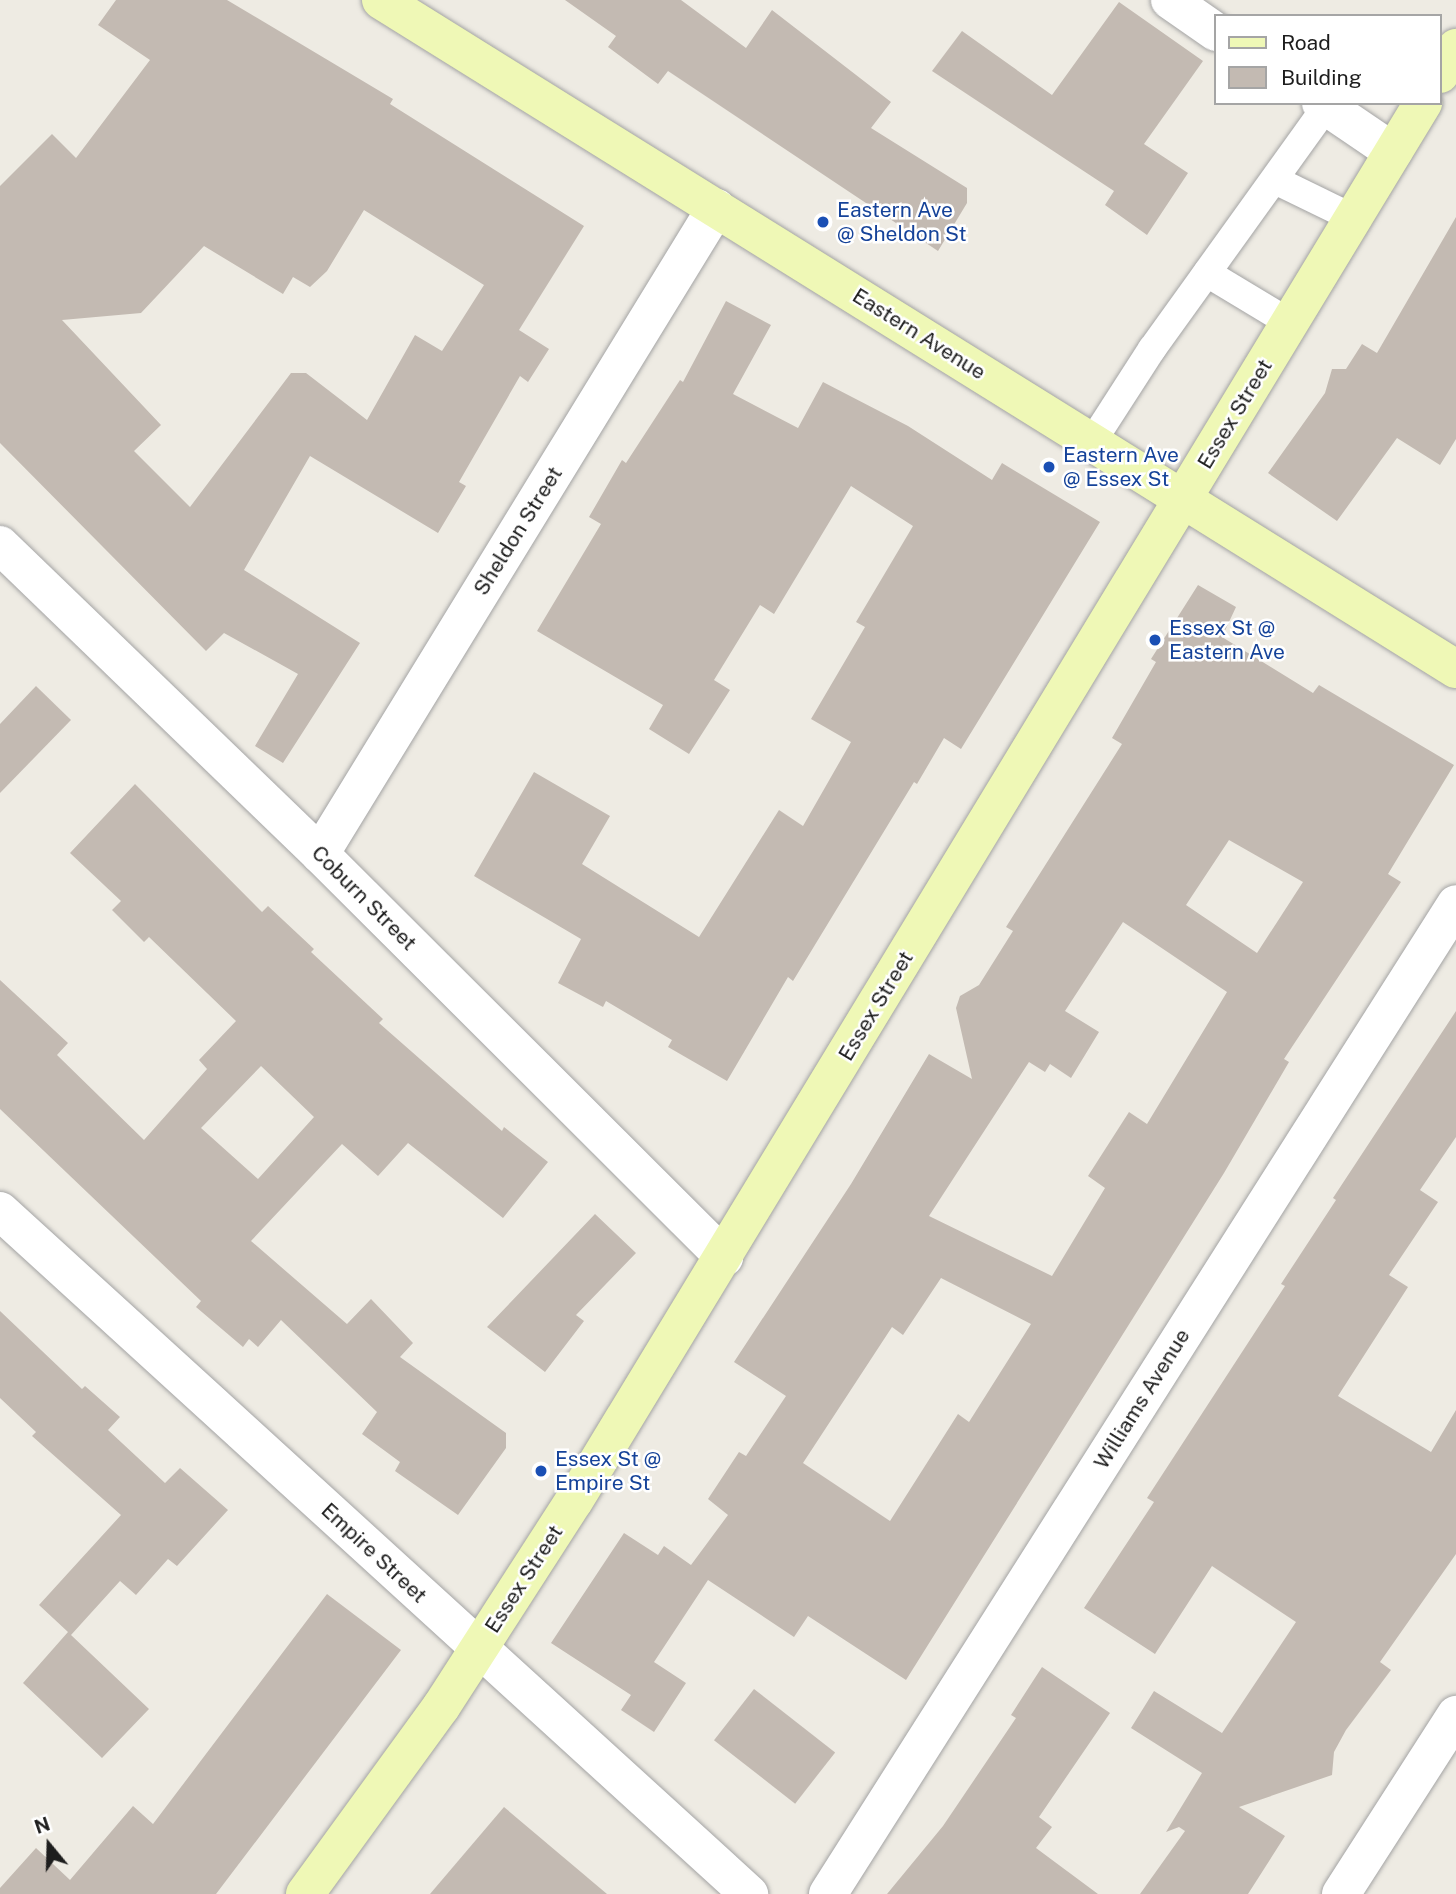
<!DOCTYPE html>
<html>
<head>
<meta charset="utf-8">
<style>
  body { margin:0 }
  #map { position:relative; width:1456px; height:1894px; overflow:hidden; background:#eeebe3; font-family:"Public Sans",sans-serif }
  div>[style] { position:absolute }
  .building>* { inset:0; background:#c3bab2; transform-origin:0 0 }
  .roads { filter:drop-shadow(0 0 2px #a4a4a4) drop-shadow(0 0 2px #a4a4a4) }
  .lane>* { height:28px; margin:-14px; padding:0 14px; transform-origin:14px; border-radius:14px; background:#fff }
  .street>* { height:38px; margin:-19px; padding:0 19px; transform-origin:19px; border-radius:19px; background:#fff }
  .secondary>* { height:38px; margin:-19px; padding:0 19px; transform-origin:19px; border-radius:19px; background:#eff8b6 }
  .dots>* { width:19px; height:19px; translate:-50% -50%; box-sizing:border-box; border:4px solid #fff; border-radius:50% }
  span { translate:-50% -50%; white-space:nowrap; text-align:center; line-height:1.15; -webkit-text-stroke:5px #fff; paint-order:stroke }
  .transit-label { font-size:21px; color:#164399 }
  .left { translate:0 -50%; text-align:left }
  .street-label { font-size:21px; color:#1d1d1d }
  .legend { position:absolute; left:1214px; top:14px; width:228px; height:91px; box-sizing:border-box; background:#fff; border:2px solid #a5a5a5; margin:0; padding:9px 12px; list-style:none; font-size:21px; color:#1d1d1d }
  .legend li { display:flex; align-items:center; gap:14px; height:35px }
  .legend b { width:35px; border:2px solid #a5a5a5 }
  .north { position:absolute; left:14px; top:1810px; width:70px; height:70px; -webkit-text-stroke:5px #fff; paint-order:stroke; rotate:341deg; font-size:19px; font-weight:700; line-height:28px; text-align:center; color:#1d1d1d }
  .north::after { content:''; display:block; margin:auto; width:24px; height:32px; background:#1d1d1d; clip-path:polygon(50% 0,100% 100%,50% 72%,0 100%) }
</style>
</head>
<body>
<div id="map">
  <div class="building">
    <div style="clip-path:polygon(evenodd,116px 0,227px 0,393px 99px,390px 104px,584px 226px,519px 330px,549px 349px,528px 382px,520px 376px,459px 482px,466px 486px,438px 533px,310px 456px,244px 570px,360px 643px,283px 763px,255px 746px,298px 674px,224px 633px,206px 651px,0 443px,0 186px,52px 134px,76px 158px,150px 60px,98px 25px,116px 0,364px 210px,484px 285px,442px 351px,415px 335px,367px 420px,306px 373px,291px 373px,190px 507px,134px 451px,161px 425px,62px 320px,141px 313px,204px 246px,283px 294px,293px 277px,310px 287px,327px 271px,364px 210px)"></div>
    <div style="clip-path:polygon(565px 0,681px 0,746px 48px,772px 10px,891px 102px,871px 128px,967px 188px,967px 203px,938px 251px,668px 71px,658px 84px,608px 47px,616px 36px)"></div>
    <div style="clip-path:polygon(1119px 2px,1203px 61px,1144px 144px,1188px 173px,1147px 235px,1105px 205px,1114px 191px,932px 71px,962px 31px,1052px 95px)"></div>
    <div style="clip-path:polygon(1456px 217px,1456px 439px,1440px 465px,1397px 438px,1337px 521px,1268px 473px,1325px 393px,1332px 369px,1346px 369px,1362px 344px,1377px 353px)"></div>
    <div style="clip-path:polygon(726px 301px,771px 325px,733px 394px,798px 428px,823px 382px,908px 426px,992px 480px,1002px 463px,1100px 522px,961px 749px,944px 738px,917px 784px,914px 782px,793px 981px,788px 977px,727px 1081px,668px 1047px,672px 1040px,606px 1001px,603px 1007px,558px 983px,581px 939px,474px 876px,534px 772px,610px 816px,582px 864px,699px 937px,779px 810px,803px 826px,851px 742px,811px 719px,865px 627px,856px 622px,913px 526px,851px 486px,774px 614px,760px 605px,714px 680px,730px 690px,689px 754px,649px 729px,663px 705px,537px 631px,601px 524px,589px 517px,622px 460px,626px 463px,680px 380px,683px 382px)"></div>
    <div style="clip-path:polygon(evenodd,1198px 585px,1236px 607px,1222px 637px,1313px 693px,1319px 685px,1454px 765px,1388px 874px,1401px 882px,1284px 1059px,1289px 1062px,1224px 1173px,906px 1680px,808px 1616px,794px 1637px,708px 1580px,654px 1662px,686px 1683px,654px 1732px,621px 1710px,631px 1695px,551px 1643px,624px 1533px,658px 1555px,664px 1546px,691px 1565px,728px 1515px,708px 1499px,739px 1452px,746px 1456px,786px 1396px,734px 1362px,851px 1184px,929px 1054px,972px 1079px,956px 1008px,960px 996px,979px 985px,1013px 931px,1006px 927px,1122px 744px,1112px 738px,1156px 662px,1151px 659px,1198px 585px,1229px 840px,1303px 882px,1257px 953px,1186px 905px,1229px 840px,1198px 585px,1123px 922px,1227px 992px,1147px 1124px,1129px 1112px,1088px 1176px,1105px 1188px,1052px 1276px,929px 1216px,1029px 1062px,1045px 1072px,1050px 1064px,1071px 1078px,1099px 1032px,1065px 1011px,1123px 922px,1198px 585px,941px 1278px,1031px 1324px,969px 1422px,958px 1414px,890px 1521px,803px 1463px,892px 1327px,903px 1335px,941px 1278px)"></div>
    <div style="clip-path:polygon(36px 686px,71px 720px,0 793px,0 724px)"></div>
    <div style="clip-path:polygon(evenodd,135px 784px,262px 912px,268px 906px,314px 949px,311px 952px,383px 1019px,379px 1023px,502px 1131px,504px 1127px,548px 1162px,503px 1218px,408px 1143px,378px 1176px,342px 1144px,251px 1241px,347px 1324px,371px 1299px,413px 1343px,400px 1357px,506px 1433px,506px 1448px,458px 1515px,395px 1471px,400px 1462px,362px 1434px,377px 1412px,281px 1320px,258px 1347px,249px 1339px,243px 1347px,196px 1307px,201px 1301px,0 1109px,0 980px,68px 1043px,57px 1055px,144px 1140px,207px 1069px,199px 1060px,236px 1021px,149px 937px,144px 942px,112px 910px,121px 901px,70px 853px,135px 784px,261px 1066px,314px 1117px,258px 1179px,201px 1128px,261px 1066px)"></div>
    <div style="clip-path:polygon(1456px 1011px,1456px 1137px,1420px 1190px,1438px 1202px,1389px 1275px,1408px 1287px,1338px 1396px,1431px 1452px,1456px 1410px,1456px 1554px,1380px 1662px,1391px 1670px,1346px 1730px,1334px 1752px,1332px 1775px,1239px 1807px,1285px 1836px,1248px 1894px,1140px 1894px,1185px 1831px,1179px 1827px,1166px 1832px,1202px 1773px,1131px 1728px,1154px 1691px,1222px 1733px,1296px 1622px,1212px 1566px,1155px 1654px,1084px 1608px,1154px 1502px,1147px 1498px,1285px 1286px,1281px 1284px,1336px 1200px,1333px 1198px)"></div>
    <div style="clip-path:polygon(595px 1214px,636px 1253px,576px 1315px,584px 1321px,545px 1372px,487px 1327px)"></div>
    <div style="clip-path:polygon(0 1311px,82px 1389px,85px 1386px,120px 1417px,108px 1430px,165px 1483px,180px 1468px,228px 1510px,177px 1566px,168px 1559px,136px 1595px,120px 1581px,71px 1635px,149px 1709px,102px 1758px,23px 1683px,68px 1632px,39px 1605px,121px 1515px,32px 1436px,36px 1432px,0 1398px)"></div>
    <div style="clip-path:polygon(327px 1594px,401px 1650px,216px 1894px,0 1894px,0 1888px,36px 1848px,70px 1880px,133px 1806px,153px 1824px)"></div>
    <div style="clip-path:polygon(1042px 1667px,1110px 1713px,1039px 1817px,1052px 1827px,1036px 1848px,1098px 1894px,887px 1894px,943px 1826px,1016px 1718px,1011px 1715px)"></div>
    <div style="left:754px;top:1689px;width:103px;height:65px;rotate:38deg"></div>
    <div style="clip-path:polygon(504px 1807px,607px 1894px,430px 1894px)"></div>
  </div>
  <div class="roads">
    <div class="lane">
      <div style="left:1275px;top:180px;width:87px;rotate:26deg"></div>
      <div style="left:1207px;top:273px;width:97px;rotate:31.1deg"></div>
      <div style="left:1092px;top:442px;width:111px;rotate:-57.2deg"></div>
      <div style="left:1152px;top:349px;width:298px;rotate:-54.3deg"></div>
    </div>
    <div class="street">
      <div style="left:1170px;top:0;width:56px;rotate:34.8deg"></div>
      <div style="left:1321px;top:103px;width:87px;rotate:34.2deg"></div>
      <div style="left:0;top:545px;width:445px;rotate:44deg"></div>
      <div style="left:320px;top:854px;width:571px;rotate:44.93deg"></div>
      <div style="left:320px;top:854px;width:758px;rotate:-58.49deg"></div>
      <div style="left:0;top:1211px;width:1014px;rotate:42.36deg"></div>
      <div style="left:828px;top:1894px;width:1172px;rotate:-57.61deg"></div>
      <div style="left:1341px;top:1894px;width:213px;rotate:-57.3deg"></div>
    </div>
    <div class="secondary">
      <div style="left:381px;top:0;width:1266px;rotate:31.9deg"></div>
      <div style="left:1440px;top:74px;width:31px;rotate:-58deg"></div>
      <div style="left:305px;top:1894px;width:231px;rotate:-54deg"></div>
      <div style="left:441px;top:1707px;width:245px;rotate:-57.2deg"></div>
      <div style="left:574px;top:1501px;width:1636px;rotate:-58.73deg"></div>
    </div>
  </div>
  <div class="dots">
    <div style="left:823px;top:222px;background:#1a4fb4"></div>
    <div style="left:1049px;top:467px;background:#1a4fb4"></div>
    <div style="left:1155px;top:640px;background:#1a4fb4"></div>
    <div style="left:541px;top:1471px;background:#1a4fb4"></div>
  </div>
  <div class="transit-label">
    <span class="left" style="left:837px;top:222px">Eastern Ave<br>@ Sheldon St</span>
    <span class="left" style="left:1063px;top:467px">Eastern Ave<br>@ Essex St</span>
    <span class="left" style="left:1169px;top:640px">Essex St @<br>Eastern Ave</span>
    <span class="left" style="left:555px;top:1471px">Essex St @<br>Empire St</span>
  </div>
  <div class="street-label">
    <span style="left:919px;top:334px;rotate:32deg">Eastern Avenue</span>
    <span style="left:1235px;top:414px;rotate:-59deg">Essex Street</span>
    <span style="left:518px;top:531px;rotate:-58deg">Sheldon Street</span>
    <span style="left:364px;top:898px;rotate:45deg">Coburn Street</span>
    <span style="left:876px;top:1006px;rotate:-59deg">Essex Street</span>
    <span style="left:1142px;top:1399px;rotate:-58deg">Williams Avenue</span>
    <span style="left:374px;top:1553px;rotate:43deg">Empire Street</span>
    <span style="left:524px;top:1579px;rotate:-57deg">Essex Street</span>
  </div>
  <ul class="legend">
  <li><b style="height:9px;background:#eff8b6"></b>Road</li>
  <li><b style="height:19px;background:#c3bab2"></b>Building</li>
  </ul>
  <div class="north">N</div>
</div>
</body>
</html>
